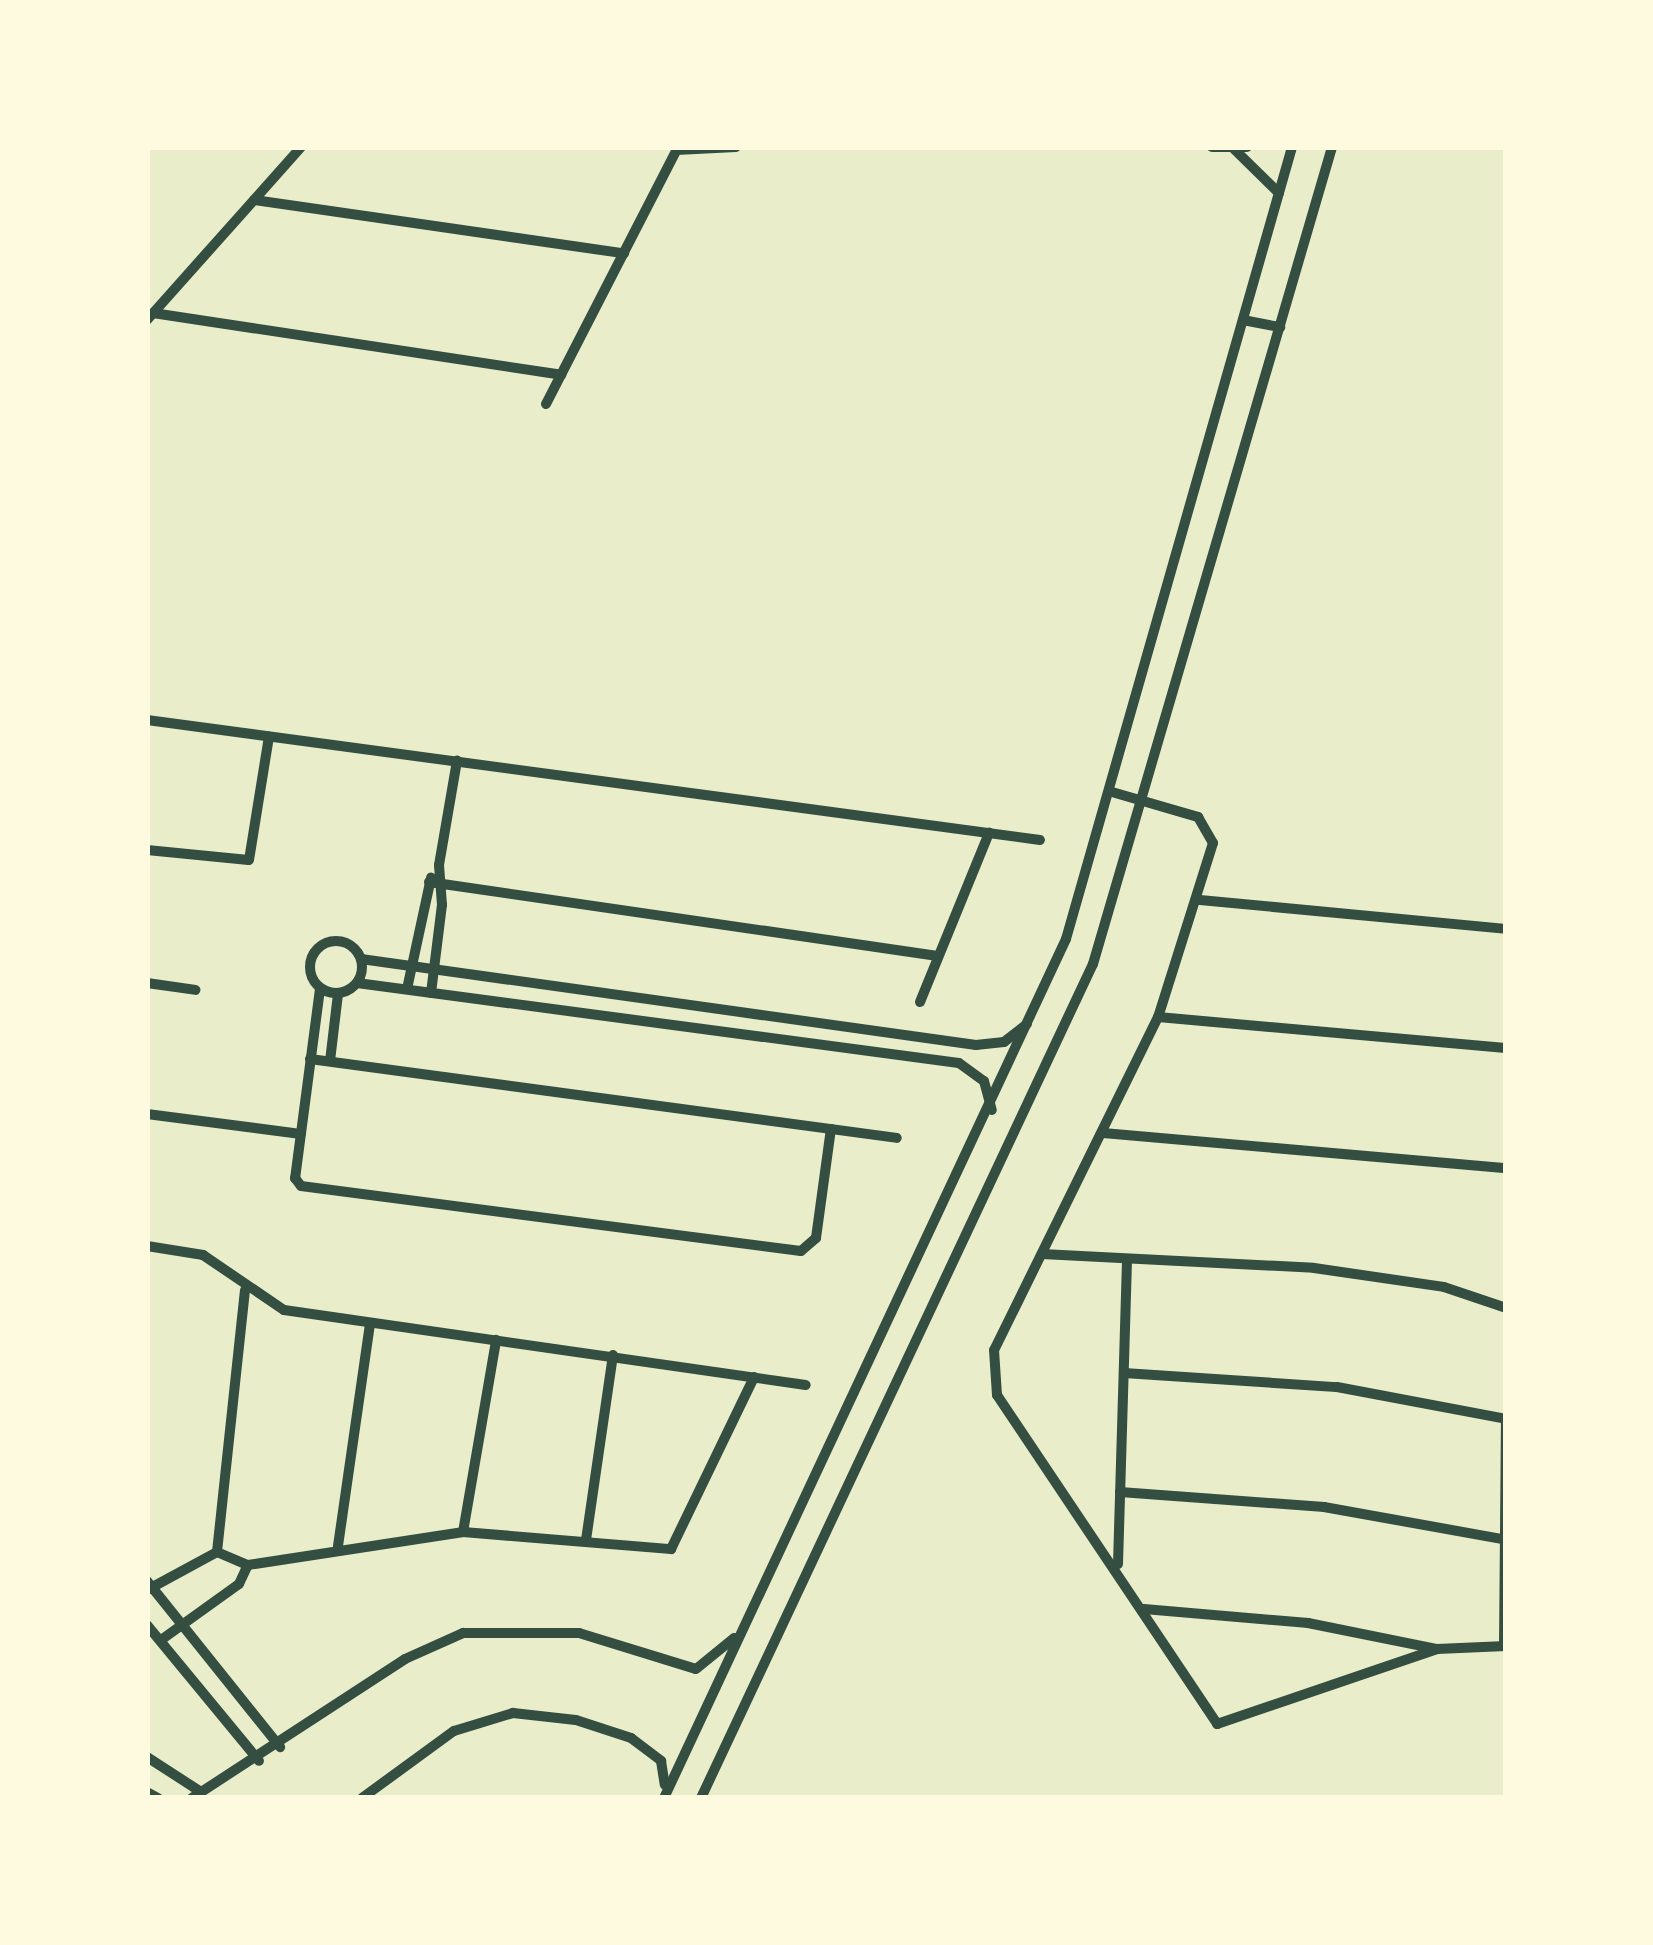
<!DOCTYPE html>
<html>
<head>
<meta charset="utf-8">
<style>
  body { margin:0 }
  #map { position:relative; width:1653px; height:1945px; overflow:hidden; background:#e9edc9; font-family:Rubik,sans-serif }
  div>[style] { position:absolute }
  .minor>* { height:10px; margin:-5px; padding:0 5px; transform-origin:5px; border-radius:5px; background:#344e41 }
  .minor>.ring { margin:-5px; padding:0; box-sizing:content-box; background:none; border:10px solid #344e41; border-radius:50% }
  span { translate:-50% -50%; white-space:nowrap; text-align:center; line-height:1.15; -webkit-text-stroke:9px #fefae0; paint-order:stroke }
  .frame { position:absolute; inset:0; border:150px solid #fefae0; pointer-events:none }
</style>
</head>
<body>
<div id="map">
  <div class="minor">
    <div style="left:1212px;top:147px;width:35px"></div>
    <div style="left:1234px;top:149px;width:63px;rotate:44.4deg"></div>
    <div style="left:676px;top:150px;width:60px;rotate:-2.9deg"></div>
    <div style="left:254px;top:200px;width:374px;rotate:8.2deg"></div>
    <div style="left:153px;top:313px;width:413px;rotate:8.6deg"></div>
    <div style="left:147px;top:320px;width:232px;rotate:-48.3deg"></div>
    <div style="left:1243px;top:320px;width:38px;rotate:11deg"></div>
    <div style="left:546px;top:404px;width:289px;rotate:-62.8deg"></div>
    <div style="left:147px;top:720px;width:901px;rotate:7.65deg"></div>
    <div style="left:1112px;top:792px;width:90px;rotate:16.2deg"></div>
    <div style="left:1198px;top:817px;width:30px;rotate:60deg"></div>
    <div style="left:1213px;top:843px;width:182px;rotate:107.5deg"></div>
    <div style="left:1158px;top:1017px;width:371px;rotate:116.2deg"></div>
    <div style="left:994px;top:1350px;width:45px;rotate:86.2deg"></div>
    <div style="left:997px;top:1395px;width:396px;rotate:56.2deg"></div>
    <div style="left:1217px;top:1724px;width:232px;rotate:-18.8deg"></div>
    <div style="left:1437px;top:1649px;width:69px;rotate:-2.5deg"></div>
    <div style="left:147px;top:850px;width:102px;rotate:5.6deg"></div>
    <div style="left:249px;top:860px;width:125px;rotate:-80.8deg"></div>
    <div style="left:429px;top:882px;width:514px;rotate:8.27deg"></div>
    <div style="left:1200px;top:900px;width:307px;rotate:5.4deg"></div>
    <div class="ring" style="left:310px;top:941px;width:42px;height:42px"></div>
    <div style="left:361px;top:959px;width:621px;rotate:7.96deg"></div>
    <div style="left:976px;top:1045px;width:28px;rotate:-6deg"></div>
    <div style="left:1004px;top:1042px;width:29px;rotate:-38deg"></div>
    <div style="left:147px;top:983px;width:49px;rotate:8.1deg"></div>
    <div style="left:357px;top:983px;width:607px;rotate:7.57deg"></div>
    <div style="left:959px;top:1063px;width:31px;rotate:36deg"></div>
    <div style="left:984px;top:1081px;width:30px;rotate:75deg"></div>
    <div style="left:320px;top:989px;width:191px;rotate:97.5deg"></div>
    <div style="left:295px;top:1178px;width:10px;rotate:53deg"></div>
    <div style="left:301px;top:1186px;width:504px;rotate:7.41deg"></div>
    <div style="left:801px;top:1251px;width:20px;rotate:-41deg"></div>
    <div style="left:816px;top:1238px;width:110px;rotate:-82.2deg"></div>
    <div style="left:407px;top:989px;width:114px;rotate:-77.8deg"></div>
    <div style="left:431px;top:993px;width:89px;rotate:-82.9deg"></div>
    <div style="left:442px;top:905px;width:40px;rotate:-94.3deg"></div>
    <div style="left:439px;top:865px;width:106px;rotate:-80.2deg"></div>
    <div style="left:920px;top:1002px;width:183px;rotate:-67.8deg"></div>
    <div style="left:1158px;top:1017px;width:349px;rotate:5.1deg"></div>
    <div style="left:310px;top:1059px;width:592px;rotate:7.66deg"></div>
    <div style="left:330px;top:1061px;width:67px;rotate:-83.2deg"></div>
    <div style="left:147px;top:1114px;width:155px;rotate:7.4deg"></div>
    <div style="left:1103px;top:1133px;width:405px;rotate:5deg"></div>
    <div style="left:147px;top:1246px;width:57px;rotate:9.1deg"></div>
    <div style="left:203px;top:1255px;width:98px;rotate:34.2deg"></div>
    <div style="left:284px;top:1310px;width:527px;rotate:8.18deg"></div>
    <div style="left:1042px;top:1254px;width:272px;rotate:2.9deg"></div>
    <div style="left:1314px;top:1268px;width:131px;rotate:8.3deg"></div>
    <div style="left:1444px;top:1287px;width:65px;rotate:18.7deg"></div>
    <div style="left:1124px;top:1373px;width:213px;rotate:3.8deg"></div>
    <div style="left:1337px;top:1387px;width:172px;rotate:10.7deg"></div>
    <div style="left:1120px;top:1492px;width:205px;rotate:4.2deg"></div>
    <div style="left:1324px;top:1507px;width:180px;rotate:10.2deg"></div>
    <div style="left:463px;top:1532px;width:195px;rotate:-80.2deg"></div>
    <div style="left:586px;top:1540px;width:187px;rotate:-81.7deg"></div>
    <div style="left:338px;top:1546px;width:225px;rotate:-81.8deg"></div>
    <div style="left:217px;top:1552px;width:263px;rotate:-83.9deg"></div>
    <div style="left:1118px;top:1564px;width:302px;rotate:-88.3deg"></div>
    <div style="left:147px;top:1581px;width:213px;rotate:51.3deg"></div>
    <div style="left:147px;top:1590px;width:80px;rotate:-28.5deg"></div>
    <div style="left:217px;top:1552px;width:34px;rotate:23deg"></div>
    <div style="left:248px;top:1565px;width:218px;rotate:-8.7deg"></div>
    <div style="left:463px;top:1532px;width:209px;rotate:4.7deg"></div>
    <div style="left:671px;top:1549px;width:191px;rotate:-64.2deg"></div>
    <div style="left:1144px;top:1609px;width:165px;rotate:4.9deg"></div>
    <div style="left:1308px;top:1623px;width:132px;rotate:11.4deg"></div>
    <div style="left:147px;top:1625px;width:176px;rotate:50.5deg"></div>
    <div style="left:161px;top:1640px;width:96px;rotate:-35.7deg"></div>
    <div style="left:239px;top:1584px;width:21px;rotate:-65deg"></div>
    <div style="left:1504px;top:1646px;width:226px;rotate:-89.5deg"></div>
    <div style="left:147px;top:1757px;width:64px;rotate:32.9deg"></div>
    <div style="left:147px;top:1792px;width:13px;rotate:29deg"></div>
    <div style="left:192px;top:1798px;width:254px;rotate:-33.1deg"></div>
    <div style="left:405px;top:1659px;width:64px;rotate:-24.1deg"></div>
    <div style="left:463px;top:1633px;width:116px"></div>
    <div style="left:579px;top:1633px;width:122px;rotate:17.1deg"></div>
    <div style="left:696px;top:1669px;width:49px;rotate:-39.2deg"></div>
    <div style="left:362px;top:1798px;width:114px;rotate:-36.1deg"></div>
    <div style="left:454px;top:1731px;width:62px;rotate:-17deg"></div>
    <div style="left:513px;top:1713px;width:63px;rotate:6.3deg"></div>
    <div style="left:576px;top:1720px;width:58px;rotate:18.1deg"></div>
    <div style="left:631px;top:1738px;width:38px;rotate:37deg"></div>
    <div style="left:661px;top:1761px;width:24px;rotate:81deg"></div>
    <div style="left:664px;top:1798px;width:948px;rotate:-64.92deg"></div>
    <div style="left:1066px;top:939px;width:824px;rotate:-74.07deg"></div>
    <div style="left:701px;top:1798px;width:922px;rotate:-64.83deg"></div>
    <div style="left:1093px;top:964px;width:851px;rotate:-73.69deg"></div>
  </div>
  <div class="frame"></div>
</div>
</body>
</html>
